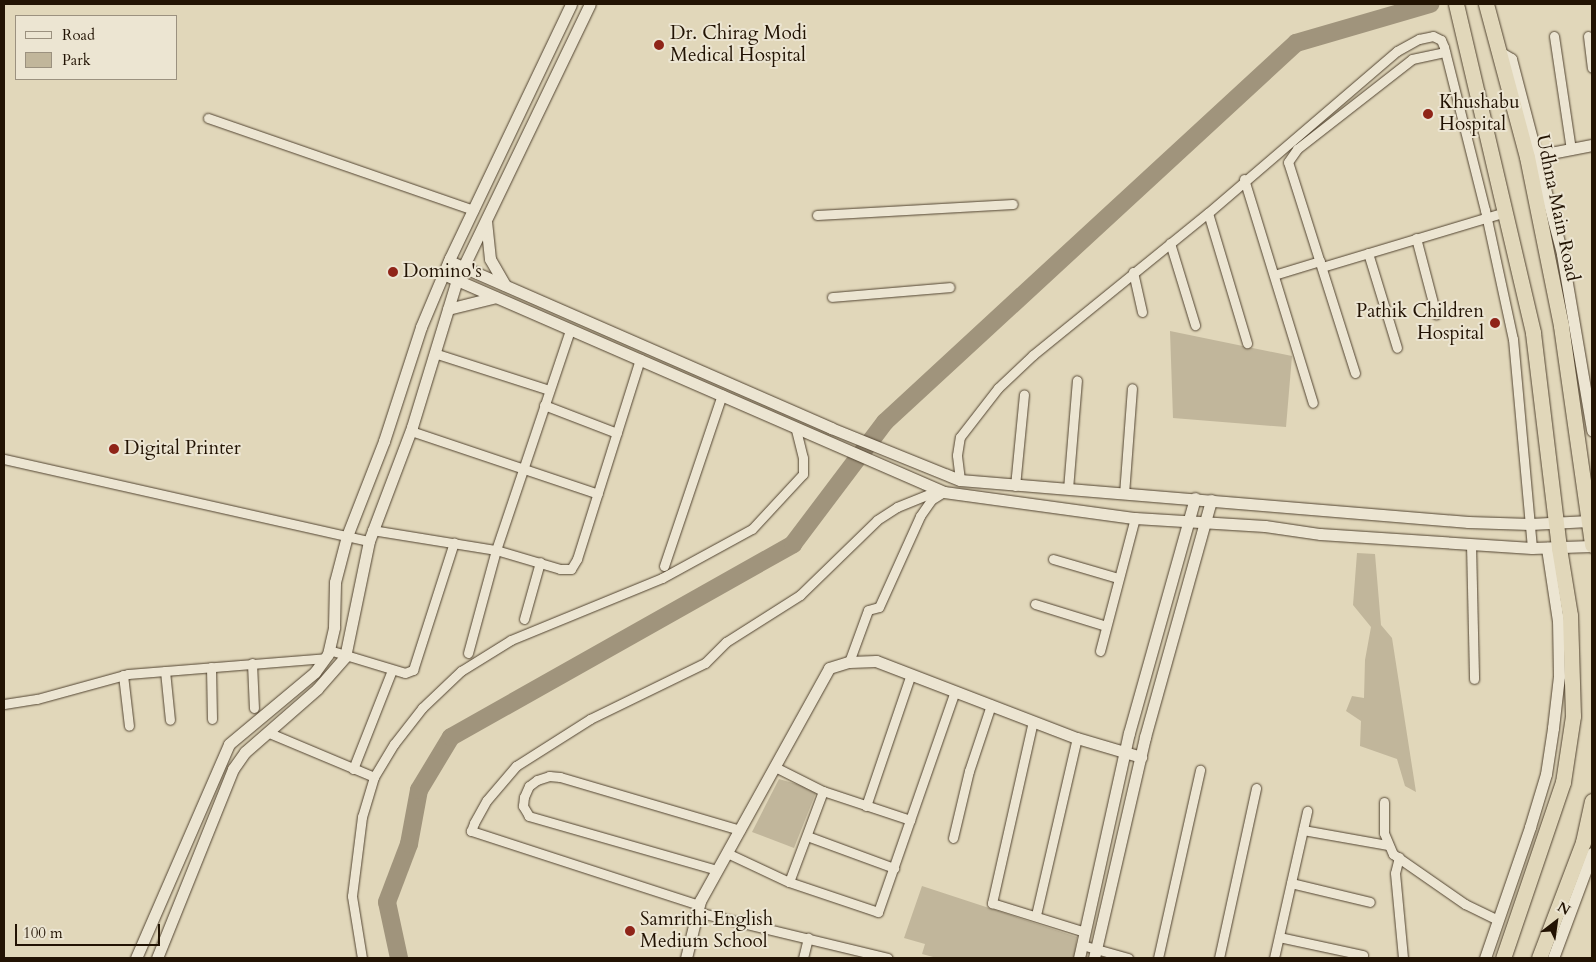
<!DOCTYPE html>
<html>
<head>
<meta charset="utf-8">
<style>
  body { margin:0 }
  #map { position:relative; width:1596px; height:962px; overflow:hidden; background:#e1d7ba; font-family:Cardo,serif }
  div>[style] { position:absolute }
  .green>* { inset:0; background:#c1b69b }
  .river>* { height:18px; margin:-9px; padding:0 9px; transform-origin:9px; border-radius:9px; background:#a0947c }
  .roads { filter:drop-shadow(0 0 1px #524431) drop-shadow(0 0 1px #524431) }
  .minor>* { height:9px; margin:-4.5px; padding:0 4.5px; transform-origin:4.5px; border-radius:4.5px; background:#ece5d2 }
  .tertiary>* { height:11px; margin:-5.5px; padding:0 5.5px; transform-origin:5.5px; border-radius:5.5px; background:#ece5d2 }
  .trunk>* { height:15px; margin:-7.5px; padding:0 7.5px; transform-origin:7.5px; border-radius:7.5px; background:#e1d7ba }
  .dots>* { width:14px; height:14px; translate:-50% -50%; box-sizing:border-box; border:2px solid #ece5d2; border-radius:50% }
  span { translate:-50% -50%; white-space:nowrap; text-align:center; line-height:1.15; -webkit-text-stroke:4px #ece5d2; paint-order:stroke }
  .poi-label { font-size:19px; color:#221303 }
  .left { translate:0 -50%; text-align:left }
  .right { translate:-100% -50%; text-align:right }
  .street-label { font-size:19px; color:#221303 }
  .frame { position:absolute; inset:0; border:5px solid #221303; pointer-events:none }
  .legend { position:absolute; left:15px; top:15px; width:162px; height:65px; box-sizing:border-box; background:#ece5d2; border:1px solid #9b917f; margin:0; padding:6px 9px; list-style:none; font-size:15px; color:#221303 }
  .legend li { display:flex; align-items:center; gap:10px; height:25px }
  .legend b { width:25px; border:1px solid #9b917f }
  .north { position:absolute; left:1531px; top:897px; width:50px; height:50px; -webkit-text-stroke:4px #ece5d2; paint-order:stroke; rotate:30deg; font-size:14px; font-weight:700; line-height:20px; text-align:center; color:#221303 }
  .north::after { content:''; display:block; margin:auto; width:18px; height:22px; background:#221303; clip-path:polygon(50% 0,100% 100%,50% 72%,0 100%) }
  .scale { position:absolute; left:15px; top:924px; width:145px; height:22px; box-sizing:border-box; border:2px solid #221303; border-top:0; padding-left:6px; font-size:15px; line-height:18px; white-space:nowrap; color:#221303; -webkit-text-stroke:4px #ece5d2; paint-order:stroke }
</style>
</head>
<body>
<div id="map">
  <div class="green">
    <div style="clip-path:polygon(1170px 331px,1292px 356px,1286px 427px,1173px 418px)"></div>
    <div style="clip-path:polygon(1357px 553px,1375px 554px,1381px 625px,1392px 638px,1416px 792px,1405px 786px,1397px 759px,1360px 746px,1361px 721px,1346px 711px,1352px 696px,1364px 698px,1365px 660px,1371px 627px,1353px 605px)"></div>
    <div style="clip-path:polygon(779px 779px,817px 790px,794px 848px,752px 832px)"></div>
    <div style="clip-path:polygon(922px 886px,1077px 937px,1074px 958px,937px 958px,922px 954px,925px 944px,904px 938px)"></div>
  </div>
  <div class="river">
    <div style="left:399px;top:958px;width:57px;rotate:-102.1deg"></div>
    <div style="left:387px;top:902px;width:62px;rotate:-69.2deg"></div>
    <div style="left:409px;top:844px;width:55px;rotate:-79.5deg"></div>
    <div style="left:419px;top:790px;width:62px;rotate:-58.9deg"></div>
    <div style="left:451px;top:737px;width:393px;rotate:-29.4deg"></div>
    <div style="left:793px;top:544px;width:153px;rotate:-53deg"></div>
    <div style="left:885px;top:422px;width:559px;rotate:-42.68deg"></div>
    <div style="left:1296px;top:43px;width:140px;rotate:-16.2deg"></div>
  </div>
  <div class="roads">
    <div class="minor">
      <div style="left:1554px;top:36px;width:115px;rotate:81.5deg"></div>
      <div style="left:1588px;top:36px;width:32px;rotate:83deg"></div>
      <div style="left:208px;top:118px;width:281px;rotate:19.1deg"></div>
      <div style="left:1244px;top:179px;width:234px;rotate:72.9deg"></div>
      <div style="left:1208px;top:213px;width:136px;rotate:73.3deg"></div>
      <div style="left:817px;top:215px;width:196px;rotate:-3.2deg"></div>
      <div style="left:1416px;top:238px;width:79px;rotate:75.3deg"></div>
      <div style="left:1170px;top:243px;width:86px;rotate:73deg"></div>
      <div style="left:1368px;top:253px;width:99px;rotate:73deg"></div>
      <div style="left:1322px;top:267px;width:191px;rotate:-16.7deg"></div>
      <div style="left:1133px;top:272px;width:41px;rotate:77.3deg"></div>
      <div style="left:1274px;top:275px;width:48px;rotate:-16.9deg"></div>
      <div style="left:832px;top:297px;width:118px;rotate:-4.8deg"></div>
      <div style="left:434px;top:353px;width:121px;rotate:17.8deg"></div>
      <div style="left:1355px;top:373px;width:221px;rotate:-107.6deg"></div>
      <div style="left:1288px;top:162px;width:16px;rotate:-55deg"></div>
      <div style="left:1297px;top:149px;width:146px;rotate:-38deg"></div>
      <div style="left:1412px;top:59px;width:34px;rotate:-12deg"></div>
      <div style="left:544px;top:405px;width:78px;rotate:21deg"></div>
      <div style="left:411px;top:431px;width:197px;rotate:18.6deg"></div>
      <div style="left:4px;top:459px;width:374px;rotate:12.7deg"></div>
      <div style="left:960px;top:480px;width:25px;rotate:-97deg"></div>
      <div style="left:957px;top:455px;width:18px;rotate:-81deg"></div>
      <div style="left:960px;top:437px;width:62px;rotate:-52.2deg"></div>
      <div style="left:998px;top:388px;width:48px;rotate:-43.3deg"></div>
      <div style="left:1033px;top:355px;width:225px;rotate:-39.1deg"></div>
      <div style="left:1208px;top:213px;width:249px;rotate:-40.6deg"></div>
      <div style="left:1397px;top:51px;width:25px;rotate:-29deg"></div>
      <div style="left:1419px;top:39px;width:14px;rotate:-12deg"></div>
      <div style="left:1433px;top:36px;width:9px;rotate:27deg"></div>
      <div style="left:1441px;top:40px;width:8px;rotate:67deg"></div>
      <div style="left:1444px;top:47px;width:168px;rotate:75.9deg"></div>
      <div style="left:1485px;top:210px;width:132px;rotate:77.8deg"></div>
      <div style="left:1513px;top:339px;width:210px;rotate:84.8deg"></div>
      <div style="left:1015px;top:486px;width:92px;rotate:-84.4deg"></div>
      <div style="left:1068px;top:489px;width:109px;rotate:-85.3deg"></div>
      <div style="left:1124px;top:494px;width:106px;rotate:-85.7deg"></div>
      <div style="left:372px;top:530px;width:126px;rotate:9.2deg"></div>
      <div style="left:496px;top:550px;width:67px;rotate:16.5deg"></div>
      <div style="left:560px;top:569px;width:11px"></div>
      <div style="left:571px;top:569px;width:12px;rotate:-59deg"></div>
      <div style="left:577px;top:559px;width:210px;rotate:-72.5deg"></div>
      <div style="left:1471px;top:544px;width:135px;rotate:88.7deg"></div>
      <div style="left:1053px;top:559px;width:68px;rotate:16.3deg"></div>
      <div style="left:664px;top:566px;width:181px;rotate:-71.3deg"></div>
      <div style="left:1035px;top:604px;width:74px;rotate:17.2deg"></div>
      <div style="left:524px;top:619px;width:59px;rotate:-74.3deg"></div>
      <div style="left:329px;top:650px;width:79px;rotate:16.8deg"></div>
      <div style="left:405px;top:673px;width:9px;rotate:-21deg"></div>
      <div style="left:413px;top:670px;width:134px;rotate:-72.2deg"></div>
      <div style="left:1100px;top:651px;width:138px;rotate:-75.3deg"></div>
      <div style="left:468px;top:653px;width:107px;rotate:-74.8deg"></div>
      <div style="left:496px;top:550px;width:232px;rotate:-71.4deg"></div>
      <div style="left:849px;top:662px;width:55px;rotate:-69.9deg"></div>
      <div style="left:868px;top:610px;width:11px;rotate:-15deg"></div>
      <div style="left:879px;top:607px;width:100px;rotate:-65.7deg"></div>
      <div style="left:920px;top:516px;width:19px;rotate:-55deg"></div>
      <div style="left:931px;top:500px;width:15px;rotate:-32deg"></div>
      <div style="left:252px;top:663px;width:45px;rotate:87.5deg"></div>
      <div style="left:211px;top:667px;width:52px;rotate:88.9deg"></div>
      <div style="left:165px;top:671px;width:49px;rotate:84.2deg"></div>
      <div style="left:123px;top:675px;width:51px;rotate:83.3deg"></div>
      <div style="left:4px;top:704px;width:33px;rotate:-9deg"></div>
      <div style="left:37px;top:699px;width:94px;rotate:-15.4deg"></div>
      <div style="left:128px;top:674px;width:198px;rotate:-4.6deg"></div>
      <div style="left:1033px;top:721px;width:187px;rotate:102.7deg"></div>
      <div style="left:992px;top:903px;width:97px;rotate:17.3deg"></div>
      <div style="left:267px;top:732px;width:116px;rotate:22.8deg"></div>
      <div style="left:775px;top:767px;width:54px;rotate:26.6deg"></div>
      <div style="left:823px;top:791px;width:92px;rotate:18.4deg"></div>
      <div style="left:353px;top:769px;width:106px;rotate:-68.5deg"></div>
      <div style="left:1384px;top:802px;width:31px;rotate:90deg"></div>
      <div style="left:1384px;top:833px;width:23px;rotate:67deg"></div>
      <div style="left:1393px;top:854px;width:88px;rotate:34.8deg"></div>
      <div style="left:1465px;top:904px;width:34px;rotate:26deg"></div>
      <div style="left:866px;top:806px;width:139px;rotate:-71.2deg"></div>
      <div style="left:1303px;top:830px;width:85px;rotate:10.1deg"></div>
      <div style="left:807px;top:836px;width:93px;rotate:20.2deg"></div>
      <div style="left:953px;top:838px;width:69px;rotate:-76.6deg"></div>
      <div style="left:969px;top:771px;width:70px;rotate:-71.6deg"></div>
      <div style="left:727px;top:853px;width:68px;rotate:25.1deg"></div>
      <div style="left:789px;top:882px;width:94px;rotate:18.6deg"></div>
      <div style="left:878px;top:912px;width:234px;rotate:-70.8deg"></div>
      <div style="left:1399px;top:857px;width:16px;rotate:104deg"></div>
      <div style="left:1395px;top:873px;width:85px;rotate:84.6deg"></div>
      <div style="left:717px;top:870px;width:196px;rotate:-164deg"></div>
      <div style="left:529px;top:816px;width:12px;rotate:-121deg"></div>
      <div style="left:523px;top:806px;width:9px;rotate:-84deg"></div>
      <div style="left:524px;top:797px;width:12px;rotate:-66deg"></div>
      <div style="left:529px;top:786px;width:10px;rotate:-37deg"></div>
      <div style="left:537px;top:780px;width:13px;rotate:-18deg"></div>
      <div style="left:549px;top:776px;width:11px;rotate:5deg"></div>
      <div style="left:560px;top:777px;width:188px;rotate:16.4deg"></div>
      <div style="left:789px;top:882px;width:97px;rotate:-69.5deg"></div>
      <div style="left:1291px;top:883px;width:81px;rotate:13.5deg"></div>
      <div style="left:699px;top:905px;width:240px;rotate:-162deg"></div>
      <div style="left:471px;top:831px;width:9px;rotate:-69deg"></div>
      <div style="left:474px;top:823px;width:26px;rotate:-61deg"></div>
      <div style="left:487px;top:800px;width:45px;rotate:-49.5deg"></div>
      <div style="left:516px;top:766px;width:88px;rotate:-32.4deg"></div>
      <div style="left:590px;top:719px;width:128px;rotate:-26deg"></div>
      <div style="left:705px;top:663px;width:30px;rotate:-45deg"></div>
      <div style="left:726px;top:642px;width:88px;rotate:-32.4deg"></div>
      <div style="left:800px;top:595px;width:107px;rotate:-44.2deg"></div>
      <div style="left:877px;top:520px;width:24px;rotate:-33deg"></div>
      <div style="left:897px;top:507px;width:45px;rotate:-22deg"></div>
      <div style="left:697px;top:912px;width:196px;rotate:13.5deg"></div>
      <div style="left:1036px;top:915px;width:182px;rotate:-77deg"></div>
      <div style="left:1279px;top:937px;width:86px;rotate:12.1deg"></div>
      <div style="left:1082px;top:945px;width:48px;rotate:15.8deg"></div>
      <div style="left:362px;top:958px;width:63px;rotate:-99.2deg"></div>
      <div style="left:352px;top:896px;width:80px;rotate:-82.8deg"></div>
      <div style="left:362px;top:817px;width:42px;rotate:-73.3deg"></div>
      <div style="left:374px;top:777px;width:39px;rotate:-59deg"></div>
      <div style="left:394px;top:744px;width:46px;rotate:-52.1deg"></div>
      <div style="left:422px;top:708px;width:54px;rotate:-43.5deg"></div>
      <div style="left:461px;top:671px;width:59px;rotate:-31.8deg"></div>
      <div style="left:511px;top:640px;width:163px;rotate:-22.3deg"></div>
      <div style="left:662px;top:578px;width:102px;rotate:-28.6deg"></div>
      <div style="left:752px;top:529px;width:75px;rotate:-47.2deg"></div>
      <div style="left:803px;top:474px;width:16px;rotate:-90deg"></div>
      <div style="left:803px;top:458px;width:32px;rotate:-104deg"></div>
      <div style="left:803px;top:958px;width:21px;rotate:-76deg"></div>
      <div style="left:1158px;top:958px;width:193px;rotate:-77.4deg"></div>
      <div style="left:1219px;top:958px;width:174px;rotate:-77.7deg"></div>
      <div style="left:1274px;top:958px;width:151px;rotate:-77.3deg"></div>
    </div>
    <div class="tertiary">
      <div style="left:1499px;top:52px;width:14px;rotate:30deg"></div>
      <div style="left:1511px;top:59px;width:202px;rotate:75.3deg"></div>
      <div style="left:1562px;top:254px;width:179px;rotate:80.3deg"></div>
      <div style="left:1530px;top:157px;width:63px;rotate:-11deg"></div>
      <div style="left:486px;top:221px;width:38px;rotate:84deg"></div>
      <div style="left:490px;top:259px;width:30px;rotate:60deg"></div>
      <div style="left:449px;top:261px;width:417px;rotate:23.6deg"></div>
      <div style="left:831px;top:428px;width:139px;rotate:22deg"></div>
      <div style="left:960px;top:480px;width:510px;rotate:4.73deg"></div>
      <div style="left:1468px;top:522px;width:62px;rotate:1.8deg"></div>
      <div style="left:1530px;top:524px;width:59px;rotate:-2.9deg"></div>
      <div style="left:443px;top:274px;width:546px;rotate:23.52deg"></div>
      <div style="left:944px;top:492px;width:193px;rotate:7.8deg"></div>
      <div style="left:1135px;top:518px;width:130px;rotate:3.5deg"></div>
      <div style="left:1265px;top:526px;width:56px;rotate:8.3deg"></div>
      <div style="left:1320px;top:534px;width:212px;rotate:3.8deg"></div>
      <div style="left:1532px;top:548px;width:60px;rotate:-1.9deg"></div>
      <div style="left:448px;top:309px;width:49px;rotate:-14deg"></div>
      <div style="left:136px;top:958px;width:233px;rotate:-66.5deg"></div>
      <div style="left:229px;top:744px;width:112px;rotate:-39.9deg"></div>
      <div style="left:315px;top:672px;width:22px;rotate:-54deg"></div>
      <div style="left:328px;top:654px;width:28px;rotate:-77deg"></div>
      <div style="left:334px;top:627px;width:45px;rotate:-88.7deg"></div>
      <div style="left:335px;top:582px;width:48px;rotate:-75.4deg"></div>
      <div style="left:347px;top:536px;width:102px;rotate:-68.7deg"></div>
      <div style="left:384px;top:441px;width:120px;rotate:-72deg"></div>
      <div style="left:421px;top:327px;width:75px;rotate:-67.2deg"></div>
      <div style="left:450px;top:258px;width:281px;rotate:-64.5deg"></div>
      <div style="left:157px;top:958px;width:204px;rotate:-68.1deg"></div>
      <div style="left:233px;top:769px;width:21px;rotate:-55deg"></div>
      <div style="left:245px;top:752px;width:96px;rotate:-41.2deg"></div>
      <div style="left:317px;top:689px;width:43px;rotate:-48.8deg"></div>
      <div style="left:345px;top:657px;width:118px;rotate:-78.3deg"></div>
      <div style="left:369px;top:541px;width:122px;rotate:-69.3deg"></div>
      <div style="left:412px;top:427px;width:154px;rotate:-73deg"></div>
      <div style="left:457px;top:280px;width:306px;rotate:-64.3deg"></div>
      <div style="left:686px;top:958px;width:59px;rotate:-76.2deg"></div>
      <div style="left:700px;top:901px;width:266px;rotate:-61deg"></div>
      <div style="left:829px;top:668px;width:21px;rotate:-17deg"></div>
      <div style="left:849px;top:662px;width:27px;rotate:-2deg"></div>
      <div style="left:876px;top:661px;width:215px;rotate:21deg"></div>
      <div style="left:1077px;top:738px;width:67px;rotate:16.5deg"></div>
      <div style="left:1079px;top:958px;width:230px;rotate:-77.5deg"></div>
      <div style="left:1129px;top:733px;width:244px;rotate:-74.3deg"></div>
      <div style="left:1094px;top:958px;width:227px;rotate:-77deg"></div>
      <div style="left:1145px;top:737px;width:246px;rotate:-74.4deg"></div>
      <div style="left:1485px;top:958px;width:139px;rotate:-71deg"></div>
      <div style="left:1530px;top:827px;width:55px;rotate:-73.2deg"></div>
      <div style="left:1546px;top:774px;width:47px;rotate:-81.3deg"></div>
      <div style="left:1553px;top:728px;width:52px;rotate:-83.4deg"></div>
      <div style="left:1559px;top:676px;width:55px;rotate:-91deg"></div>
      <div style="left:1558px;top:621px;width:74px;rotate:-98.6deg"></div>
      <div style="left:1553px;top:958px;width:112px;rotate:-69.6deg"></div>
    </div>
    <div class="trunk">
      <div style="left:1456px;top:4px;width:338px;rotate:76.8deg"></div>
      <div style="left:1533px;top:333px;width:217px;rotate:83.1deg"></div>
      <div style="left:1559px;top:548px;width:68px;rotate:80.7deg"></div>
      <div style="left:1570px;top:615px;width:101px;rotate:88.3deg"></div>
      <div style="left:1573px;top:716px;width:67px;rotate:98.6deg"></div>
      <div style="left:1563px;top:782px;width:186px;rotate:108.8deg"></div>
      <div style="left:1486px;top:4px;width:158px;rotate:75deg"></div>
      <div style="left:1527px;top:157px;width:172px;rotate:78.6deg"></div>
      <div style="left:1561px;top:326px;width:221px;rotate:81.9deg"></div>
      <div style="left:1539px;top:958px;width:124px;rotate:-69.2deg"></div>
      <div style="left:1583px;top:842px;width:42px;rotate:-77.6deg"></div>
    </div>
  </div>
  <div class="dots">
    <div style="left:659px;top:45px;background:#8f2418"></div>
    <div style="left:1428px;top:114px;background:#8f2418"></div>
    <div style="left:393px;top:272px;background:#8f2418"></div>
    <div style="left:1495px;top:323px;background:#8f2418"></div>
    <div style="left:114px;top:449px;background:#8f2418"></div>
    <div style="left:630px;top:931px;background:#8f2418"></div>
  </div>
  <div class="poi-label">
    <span class="left" style="left:670px;top:45px">Dr. Chirag Modi<br>Medical Hospital</span>
    <span class="left" style="left:1439px;top:114px">Khushabu<br>Hospital</span>
    <span class="left" style="left:403px;top:272px">Domino's</span>
    <span class="right" style="left:1484px;top:323px">Pathik Children<br>Hospital</span>
    <span class="left" style="left:124px;top:449px">Digital Printer</span>
    <span class="left" style="left:640px;top:931px">Samrithi English<br>Medium School</span>
  </div>
  <div class="street-label">
    <span style="left:1557px;top:208px;rotate:78deg">Udhna Main Road</span>
  </div>
  <div class="frame"></div>
  <ul class="legend">
  <li><b style="height:6px;background:#ece5d2"></b>Road</li>
  <li><b style="height:14px;background:#c1b69b"></b>Park</li>
  </ul>
  <div class="north">N</div>
  <div class="scale">100 m</div>
</div>
</body>
</html>
